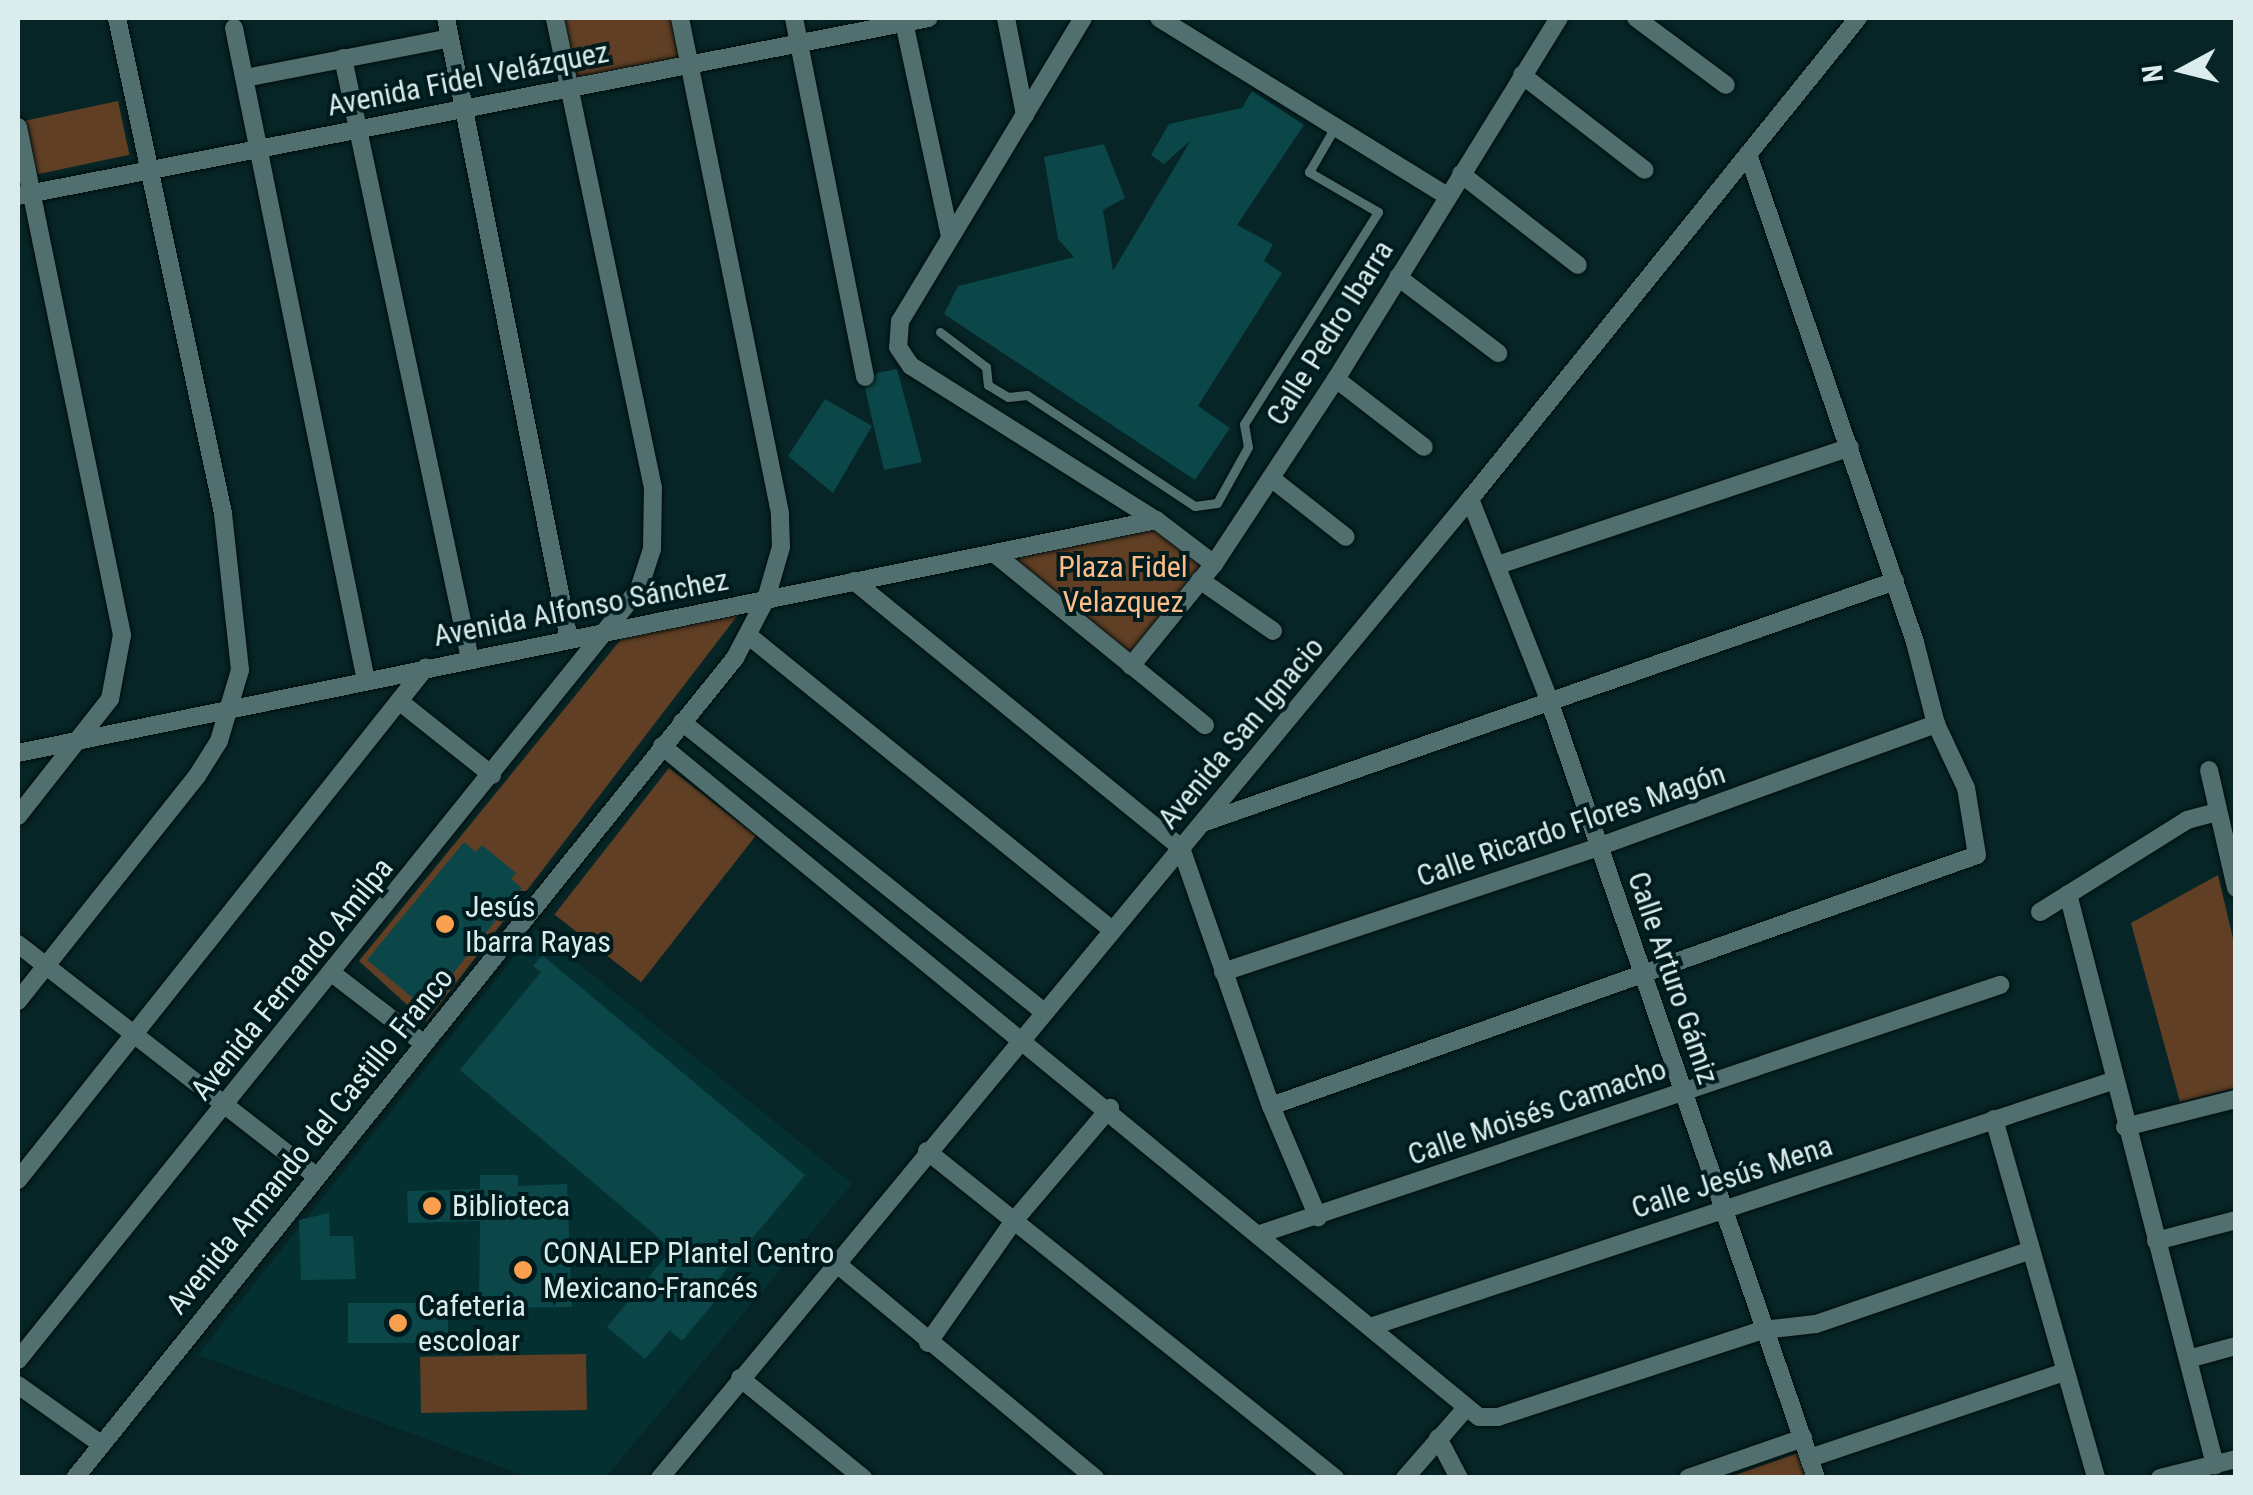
<!DOCTYPE html>
<html>
<head>
<meta charset="utf-8">
<style>
  body { margin:0 }
  #map { position:relative; width:2253px; height:1495px; overflow:hidden; background:#072526; font-family:"Roboto Condensed",sans-serif }
  div>[style] { position:absolute }
  .built>* { inset:0; background:#043031 }
  .green>* { inset:0; background:#603f24; transform-origin:0 0 }
  .building>* { inset:0; background:#0b4749; transform-origin:0 0 }
  .roads { filter:drop-shadow(0 0 2px #000d0e) drop-shadow(0 0 2px #000d0e) }
  .lane>* { height:9px; margin:-4.5px; padding:0 4.5px; transform-origin:4.5px; border-radius:4.5px; background:#516f6f }
  .street>* { height:18px; margin:-9px; padding:0 9px; transform-origin:9px; border-radius:9px; background:#516f6f }
  .dots>* { width:28px; height:28px; translate:-50% -50%; box-sizing:border-box; border:5px solid #001b1d; border-radius:50% }
  span { translate:-50% -50%; white-space:nowrap; text-align:center; line-height:1.15; -webkit-text-stroke:8px #001b1d; paint-order:stroke }
  .street-label { font-size:30px; color:#dbecec }
  .park-label { font-size:30px; color:#fdbc88 }
  .poi-label { font-size:30px; color:#dbecec }
  .left { translate:0 -50%; text-align:left }
  .frame { position:absolute; inset:0; border:20px solid #dbecec; pointer-events:none }
  .north { position:absolute; left:2133px; top:20px; width:100px; height:100px; -webkit-text-stroke:8px #001b1d; paint-order:stroke; rotate:263deg; font-size:28px; font-weight:700; line-height:40px; text-align:center; color:#dbecec }
  .north::after { content:''; display:block; margin:auto; width:35px; height:45px; background:#dbecec; clip-path:polygon(50% 0,100% 100%,50% 72%,0 100%) }
</style>
</head>
<body>
<div id="map">
  <div class="built">
    <div style="clip-path:polygon(536px 929px,852px 1184px,606px 1477px,529px 1477px,198px 1355px)"></div>
  </div>
  <div class="green">
    <div style="clip-path:polygon(556px 18px,677px 18px,687px 62px,571px 88px)"></div>
    <div style="left:118px;top:101px;width:55px;height:95px;rotate:78deg"></div>
    <div style="clip-path:polygon(1156px 520px,1214px 564px,1131px 666px,995px 554px)"></div>
    <div style="clip-path:polygon(744px 607px,426px 1022px,359px 961px,627px 632px)"></div>
    <div style="left:669px;top:768px;width:110px;height:186px;rotate:38deg"></div>
    <div style="clip-path:polygon(2218px 875px,2235px 947px,2235px 1088px,2180px 1102px,2131px 923px)"></div>
    <div style="left:586px;top:1354px;width:56px;height:166px;rotate:89deg"></div>
    <div style="clip-path:polygon(1798px 1453px,1808px 1478px,1727px 1478px)"></div>
  </div>
  <div class="building">
    <div style="clip-path:polygon(1252px 91px,1304px 125px,1237px 225px,1273px 244px,1264px 261px,1282px 273px,1198px 406px,1230px 428px,1195px 480px,944px 314px,958px 286px,1074px 257px,1058px 239px,1044px 157px,1104px 144px,1125px 198px,1103px 210px,1113px 271px,1191px 140px,1164px 164px,1151px 155px,1169px 124px,1242px 108px)"></div>
    <div style="clip-path:polygon(897px 369px,922px 462px,884px 470px,865px 389px,877px 373px)"></div>
    <div style="clip-path:polygon(825px 399px,872px 426px,833px 493px,788px 456px)"></div>
    <div style="clip-path:polygon(464px 842px,476px 852px,482px 845px,516px 873px,511px 879px,522px 888px,425px 1008px,367px 960px)"></div>
    <div style="clip-path:polygon(542px 955px,805px 1175px,706px 1294px,715px 1301px,682px 1341px,670px 1330px,645px 1359px,607px 1327px,672px 1249px,460px 1070px,541px 972px,533px 966px)"></div>
    <div style="clip-path:polygon(480px 1175px,518px 1175px,518px 1186px,567px 1184px,572px 1307px,479px 1308px,480px 1221px,408px 1223px,407px 1191px,480px 1189px)"></div>
    <div style="clip-path:polygon(329px 1213px,330px 1236px,353px 1236px,356px 1279px,301px 1280px,299px 1220px)"></div>
    <div style="left:348px;top:1303px;width:100px;height:40px"></div>
  </div>
  <div class="roads">
    <div class="lane">
      <div style="left:940px;top:332px;width:58px;rotate:37.3deg"></div>
      <div style="left:986px;top:367px;width:18px;rotate:84deg"></div>
      <div style="left:988px;top:385px;width:23px;rotate:31deg"></div>
      <div style="left:1008px;top:397px;width:19px;rotate:-6deg"></div>
      <div style="left:1027px;top:395px;width:201px;rotate:33.5deg"></div>
      <div style="left:1195px;top:506px;width:22px;rotate:-8deg"></div>
      <div style="left:1217px;top:503px;width:64px;rotate:-61deg"></div>
      <div style="left:1248px;top:447px;width:23px;rotate:-100deg"></div>
      <div style="left:1244px;top:424px;width:251px;rotate:-57.7deg"></div>
      <div style="left:1378px;top:212px;width:80px;rotate:-149.9deg"></div>
      <div style="left:1309px;top:172px;width:52px;rotate:-60deg"></div>
    </div>
    <div class="street">
      <div style="left:446px;top:18px;width:633px;rotate:78.8deg"></div>
      <div style="left:794px;top:18px;width:366px;rotate:78.8deg"></div>
      <div style="left:1006px;top:18px;width:99px;rotate:78.9deg"></div>
      <div style="left:1083px;top:18px;width:354px;rotate:121.1deg"></div>
      <div style="left:900px;top:321px;width:26px;rotate:94deg"></div>
      <div style="left:898px;top:347px;width:23px;rotate:56deg"></div>
      <div style="left:911px;top:366px;width:289px;rotate:32.2deg"></div>
      <div style="left:1156px;top:520px;width:73px;rotate:37.2deg"></div>
      <div style="left:1159px;top:18px;width:339px;rotate:31.7deg"></div>
      <div style="left:1636px;top:18px;width:112px;rotate:36.7deg"></div>
      <div style="left:904px;top:22px;width:219px;rotate:77.9deg"></div>
      <div style="left:234px;top:28px;width:666px;rotate:78.57deg"></div>
      <div style="left:343px;top:58px;width:614px;rotate:78.07deg"></div>
      <div style="left:1522px;top:75px;width:155px;rotate:37.7deg"></div>
      <div style="left:245px;top:78px;width:209px;rotate:-11deg"></div>
      <div style="left:18px;top:127px;width:519px;rotate:78.43deg"></div>
      <div style="left:122px;top:635px;width:65px;rotate:100.6deg"></div>
      <div style="left:110px;top:699px;width:149px;rotate:128.2deg"></div>
      <div style="left:1461px;top:174px;width:148px;rotate:37.9deg"></div>
      <div style="left:18px;top:196px;width:928px;rotate:-11.06deg"></div>
      <div style="left:1398px;top:277px;width:126px;rotate:37.2deg"></div>
      <div style="left:1336px;top:379px;width:111px;rotate:37.7deg"></div>
      <div style="left:1271px;top:478px;width:95px;rotate:38.2deg"></div>
      <div style="left:1470px;top:499px;width:216px;rotate:68.5deg"></div>
      <div style="left:1549px;top:700px;width:823px;rotate:71.06deg"></div>
      <div style="left:995px;top:554px;width:271px;rotate:39.2deg"></div>
      <div style="left:1498px;top:565px;width:371px;rotate:-18.5deg"></div>
      <div style="left:1200px;top:580px;width:89px;rotate:34.9deg"></div>
      <div style="left:854px;top:581px;width:422px;rotate:39.2deg"></div>
      <div style="left:749px;top:636px;width:466px;rotate:39deg"></div>
      <div style="left:1131px;top:666px;width:132px;rotate:-50.9deg"></div>
      <div style="left:1214px;top:564px;width:222px;rotate:-56.6deg"></div>
      <div style="left:1336px;top:379px;width:424px;rotate:-58.3deg"></div>
      <div style="left:399px;top:701px;width:119px;rotate:38.5deg"></div>
      <div style="left:682px;top:722px;width:460px;rotate:38.7deg"></div>
      <div style="left:662px;top:746px;width:1057px;rotate:39.4deg"></div>
      <div style="left:1479px;top:1417px;width:19px"></div>
      <div style="left:1498px;top:1417px;width:279px;rotate:-18.2deg"></div>
      <div style="left:1763px;top:1330px;width:53px;rotate:-6.5deg"></div>
      <div style="left:1816px;top:1324px;width:224px;rotate:-19deg"></div>
      <div style="left:18px;top:753px;width:1162px;rotate:-11.57deg"></div>
      <div style="left:2209px;top:770px;width:121px;rotate:77.1deg"></div>
      <div style="left:1205px;top:822px;width:731px;rotate:-19.25deg"></div>
      <div style="left:1181px;top:848px;width:273px;rotate:70.8deg"></div>
      <div style="left:1271px;top:1106px;width:121px;rotate:67.1deg"></div>
      <div style="left:2068px;top:894px;width:590px;rotate:75.56deg"></div>
      <div style="left:2040px;top:912px;width:173px;rotate:-32deg"></div>
      <div style="left:2187px;top:820px;width:31px;rotate:-15deg"></div>
      <div style="left:18px;top:944px;width:378px;rotate:37.9deg"></div>
      <div style="left:1223px;top:972px;width:395px;rotate:-18.4deg"></div>
      <div style="left:1598px;top:847px;width:360px;rotate:-20deg"></div>
      <div style="left:332px;top:973px;width:115px;rotate:37.6deg"></div>
      <div style="left:18px;top:1001px;width:288px;rotate:-51.5deg"></div>
      <div style="left:197px;top:776px;width:41px;rotate:-57.8deg"></div>
      <div style="left:219px;top:741px;width:74px;rotate:-73.5deg"></div>
      <div style="left:240px;top:670px;width:158px;rotate:-96.2deg"></div>
      <div style="left:223px;top:513px;width:506px;rotate:-102.09deg"></div>
      <div style="left:1271px;top:1106px;width:749px;rotate:-19.57deg"></div>
      <div style="left:1977px;top:855px;width:68px;rotate:-99.3deg"></div>
      <div style="left:1966px;top:788px;width:71px;rotate:-115.1deg"></div>
      <div style="left:1936px;top:724px;width:85px;rotate:-104.4deg"></div>
      <div style="left:1915px;top:642px;width:516px;rotate:-108.89deg"></div>
      <div style="left:1994px;top:1119px;width:373px;rotate:74.1deg"></div>
      <div style="left:2125px;top:1127px;width:114px;rotate:-14.2deg"></div>
      <div style="left:927px;top:1151px;width:523px;rotate:38.71deg"></div>
      <div style="left:18px;top:1180px;width:655px;rotate:-51.5deg"></div>
      <div style="left:1263px;top:1233px;width:778px;rotate:-18.6deg"></div>
      <div style="left:2156px;top:1241px;width:83px;rotate:-14.7deg"></div>
      <div style="left:836px;top:1263px;width:337px;rotate:39.7deg"></div>
      <div style="left:1370px;top:1327px;width:782px;rotate:-18.34deg"></div>
      <div style="left:928px;top:1343px;width:148px;rotate:-54.9deg"></div>
      <div style="left:1013px;top:1222px;width:150px;rotate:-49.6deg"></div>
      <div style="left:2188px;top:1359px;width:50px;rotate:-15.2deg"></div>
      <div style="left:18px;top:1360px;width:990px;rotate:-51.15deg"></div>
      <div style="left:639px;top:589px;width:42px;rotate:-72deg"></div>
      <div style="left:652px;top:549px;width:61px;rotate:-89.1deg"></div>
      <div style="left:653px;top:488px;width:480px;rotate:-101.8deg"></div>
      <div style="left:740px;top:1378px;width:159px;rotate:39.1deg"></div>
      <div style="left:18px;top:1385px;width:103px;rotate:35.5deg"></div>
      <div style="left:1438px;top:1438px;width:45px;rotate:62.3deg"></div>
      <div style="left:1810px;top:1458px;width:268px;rotate:-18.7deg"></div>
      <div style="left:75px;top:1478px;width:1053px;rotate:-51.17deg"></div>
      <div style="left:735px;top:658px;width:67px;rotate:-62.3deg"></div>
      <div style="left:766px;top:599px;width:54px;rotate:-73.9deg"></div>
      <div style="left:781px;top:547px;width:34px;rotate:-92deg"></div>
      <div style="left:780px;top:513px;width:505px;rotate:-101.42deg"></div>
      <div style="left:660px;top:1478px;width:1271px;rotate:-50.4deg"></div>
      <div style="left:1470px;top:499px;width:618px;rotate:-51.11deg"></div>
      <div style="left:1405px;top:1478px;width:93px;rotate:-48.9deg"></div>
      <div style="left:1688px;top:1478px;width:122px;rotate:-19.2deg"></div>
      <div style="left:2160px;top:1478px;width:78px;rotate:-14deg"></div>
    </div>
  </div>
  <div class="dots">
    <div style="left:445px;top:924px;background:#fa9f4e"></div>
    <div style="left:432px;top:1206px;background:#fa9f4e"></div>
    <div style="left:523px;top:1270px;background:#fa9f4e"></div>
    <div style="left:398px;top:1323px;background:#fa9f4e"></div>
  </div>
  <div class="street-label">
    <span style="left:468px;top:79px;rotate:-11deg">Avenida Fidel Velázquez</span>
    <span style="left:1330px;top:333px;rotate:-58deg">Calle Pedro Ibarra</span>
    <span style="left:581px;top:608px;rotate:-11deg">Avenida Alfonso Sánchez</span>
    <span style="left:1241px;top:733px;rotate:-50deg">Avenida San Ignacio</span>
    <span style="left:1571px;top:825px;rotate:-19deg">Calle Ricardo Flores Magón</span>
    <span style="left:1673px;top:978px;rotate:71deg">Calle Arturo Gámiz</span>
    <span style="left:292px;top:979px;rotate:-51deg">Avenida Fernando Amilpa</span>
    <span style="left:1537px;top:1112px;rotate:-19deg">Calle Moisés Camacho</span>
    <span style="left:310px;top:1141px;rotate:-51deg">Avenida Armando del Castillo Franco</span>
    <span style="left:1732px;top:1177px;rotate:-18deg">Calle Jesús Mena</span>
  </div>
  <div class="park-label">
    <span style="left:1123px;top:584px">Plaza Fidel<br>Velazquez</span>
  </div>
  <div class="poi-label">
    <span class="left" style="left:465px;top:924px">Jesús<br>Ibarra Rayas</span>
    <span class="left" style="left:452px;top:1206px">Biblioteca</span>
    <span class="left" style="left:543px;top:1270px">CONALEP Plantel Centro<br>Mexicano-Francés</span>
    <span class="left" style="left:418px;top:1323px">Cafeteria<br>escoloar</span>
  </div>
  <div class="frame"></div>
  <div class="north">N</div>
</div>
</body>
</html>
